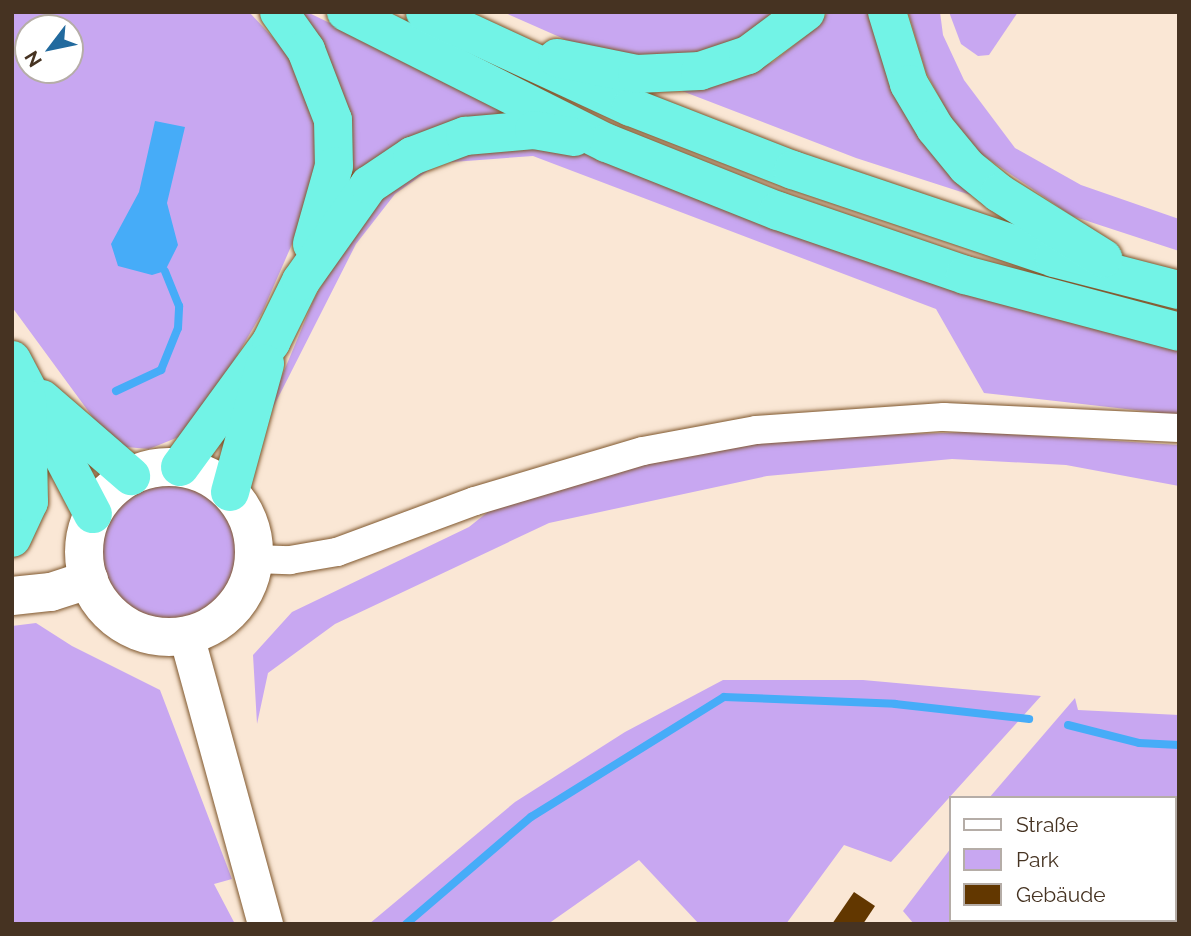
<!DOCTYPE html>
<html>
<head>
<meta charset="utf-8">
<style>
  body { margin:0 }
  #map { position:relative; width:1191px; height:936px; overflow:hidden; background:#fae7d5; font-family:Raleway,sans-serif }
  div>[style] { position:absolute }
  .green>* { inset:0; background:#c8a7f1 }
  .round { border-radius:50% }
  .water>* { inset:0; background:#46acf8 }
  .stream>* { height:8px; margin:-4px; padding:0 4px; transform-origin:4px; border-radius:4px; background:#46acf8 }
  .building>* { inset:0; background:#623700 }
  .roads { filter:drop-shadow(0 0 2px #7f572d) drop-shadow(0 0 2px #7f572d) }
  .minor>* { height:28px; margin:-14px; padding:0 14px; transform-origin:14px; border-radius:14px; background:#fff }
  .tertiary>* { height:35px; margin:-17.5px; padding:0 17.5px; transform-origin:17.5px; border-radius:17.5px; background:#fff }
  .secondary>* { height:38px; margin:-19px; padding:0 19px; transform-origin:19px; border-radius:19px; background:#fff }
  .secondary>.ring { margin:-19px; padding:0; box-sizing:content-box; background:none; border:38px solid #fff; border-radius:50% }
  .trunk>* { height:38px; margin:-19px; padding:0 19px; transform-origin:19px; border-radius:19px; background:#72f3e6 }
  span { translate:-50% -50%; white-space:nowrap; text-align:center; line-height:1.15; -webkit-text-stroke:7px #fff; paint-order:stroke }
  .frame { position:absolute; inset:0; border:14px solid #463322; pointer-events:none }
  .legend { position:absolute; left:949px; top:796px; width:228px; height:126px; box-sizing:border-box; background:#fff; border:2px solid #b5ada7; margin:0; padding:9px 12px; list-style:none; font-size:21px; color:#463322 }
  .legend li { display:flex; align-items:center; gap:14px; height:35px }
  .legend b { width:35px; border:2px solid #b5ada7 }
  .north { position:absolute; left:14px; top:14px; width:70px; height:70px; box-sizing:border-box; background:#fff; border:2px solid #b5ada7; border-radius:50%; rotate:238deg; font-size:19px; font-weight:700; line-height:28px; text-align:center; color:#463322 }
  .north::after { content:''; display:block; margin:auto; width:24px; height:32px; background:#226a9e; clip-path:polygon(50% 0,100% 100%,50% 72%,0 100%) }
</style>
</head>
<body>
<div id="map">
  <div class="green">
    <div style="clip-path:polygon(evenodd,12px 12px,249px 12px,290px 56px,319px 134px,318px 163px,306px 212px,262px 313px,209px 403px,181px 436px,149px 449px,126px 447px,105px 434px,12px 307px,12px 12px,28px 28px,70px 28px,70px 70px,28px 70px,28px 28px)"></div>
    <div style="clip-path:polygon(295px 12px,307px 12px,525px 117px,333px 214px)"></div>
    <div style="clip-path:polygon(503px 12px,792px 12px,699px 62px,605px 57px)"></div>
    <div style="clip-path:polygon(828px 12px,869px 12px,983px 199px,856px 158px,682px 91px,723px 83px,773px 62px,818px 26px)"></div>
    <div style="clip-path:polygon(908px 12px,940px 12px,943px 35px,964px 80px,1015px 148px,1081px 185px,1179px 219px,1179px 251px,1072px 216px,981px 154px,949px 115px,926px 72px)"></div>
    <div style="clip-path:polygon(949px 12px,1018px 12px,989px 55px,978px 56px,961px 44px)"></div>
    <div style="clip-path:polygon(461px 144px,572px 146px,1179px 349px,1179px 415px,984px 393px,936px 309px,533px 156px,439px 163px,395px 194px,356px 244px,249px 455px,314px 299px,372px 198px)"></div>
    <div style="clip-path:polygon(975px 432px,1179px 445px,1179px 486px,1066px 465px,952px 459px,767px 476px,549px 523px,335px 624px,268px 673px,257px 724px,253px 655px,292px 612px,469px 527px,494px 507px,652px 458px,780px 438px)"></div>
    <div class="round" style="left:84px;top:467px;width:170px;height:170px"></div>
    <div style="clip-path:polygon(36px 623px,72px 646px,160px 690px,232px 879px,214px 884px,235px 924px,12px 924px,12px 626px)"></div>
    <div style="clip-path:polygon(723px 680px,863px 680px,1041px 696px,891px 862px,844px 845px,786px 924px,699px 924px,639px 860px,548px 924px,369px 924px,515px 802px,625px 732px)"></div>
    <div style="clip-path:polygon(1075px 698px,1078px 710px,1179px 715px,1179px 924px,914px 924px,903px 911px,951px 848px,951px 920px,1175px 920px,1175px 798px,989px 798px)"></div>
  </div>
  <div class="water">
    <div style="clip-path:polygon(155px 121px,185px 127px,167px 203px,178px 245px,165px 271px,152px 275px,118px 266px,111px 244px,139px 192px)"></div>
  </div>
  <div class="stream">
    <div style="left:116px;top:391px;width:50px;rotate:-25deg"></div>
    <div style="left:161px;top:370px;width:45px;rotate:-68deg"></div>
    <div style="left:178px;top:328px;width:22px;rotate:-87deg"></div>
    <div style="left:179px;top:306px;width:38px;rotate:-112deg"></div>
    <div style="left:1068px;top:725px;width:73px;rotate:14.2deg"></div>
    <div style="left:1139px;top:743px;width:40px;rotate:2.9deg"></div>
    <div style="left:406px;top:924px;width:165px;rotate:-40.6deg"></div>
    <div style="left:531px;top:817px;width:227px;rotate:-31.9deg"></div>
    <div style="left:724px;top:697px;width:171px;rotate:2.3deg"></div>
    <div style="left:895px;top:704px;width:135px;rotate:6.4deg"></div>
  </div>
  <div class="building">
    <div style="clip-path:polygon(854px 892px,875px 906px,863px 924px,832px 924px)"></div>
  </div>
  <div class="roads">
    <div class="minor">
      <div style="left:254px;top:559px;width:36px;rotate:2deg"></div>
      <div style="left:290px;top:560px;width:48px;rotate:-9.7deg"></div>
      <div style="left:337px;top:552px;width:147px;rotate:-20.3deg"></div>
      <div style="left:475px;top:501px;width:175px;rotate:-16.6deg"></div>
      <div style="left:643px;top:451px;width:115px;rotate:-10.5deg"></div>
      <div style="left:756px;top:430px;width:188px;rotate:-4deg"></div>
      <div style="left:944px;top:417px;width:235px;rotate:2.7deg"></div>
    </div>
    <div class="tertiary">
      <div style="left:186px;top:635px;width:300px;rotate:74.7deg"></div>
    </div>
    <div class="secondary">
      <div class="ring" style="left:84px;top:467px;width:132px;height:132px"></div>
      <div style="left:12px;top:596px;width:39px;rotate:-6deg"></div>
      <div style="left:51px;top:592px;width:40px;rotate:-18deg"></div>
    </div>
    <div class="trunk">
      <div style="left:279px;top:12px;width:47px;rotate:54.6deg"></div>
      <div style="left:306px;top:50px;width:75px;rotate:68.9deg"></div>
      <div style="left:333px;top:120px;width:46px;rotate:88.8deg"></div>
      <div style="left:334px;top:166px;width:81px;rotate:105.8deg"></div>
      <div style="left:346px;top:12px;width:292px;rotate:26.7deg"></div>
      <div style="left:607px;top:143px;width:184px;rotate:21.7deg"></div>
      <div style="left:778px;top:211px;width:198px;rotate:18.9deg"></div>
      <div style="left:965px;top:275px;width:221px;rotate:14.9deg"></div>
      <div style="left:425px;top:12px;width:227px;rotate:24.8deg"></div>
      <div style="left:631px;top:107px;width:174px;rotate:21.3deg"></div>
      <div style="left:793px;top:170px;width:275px;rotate:18.6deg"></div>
      <div style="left:1054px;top:258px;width:129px;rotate:14.4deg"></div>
      <div style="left:887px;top:12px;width:75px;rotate:73deg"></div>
      <div style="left:909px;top:84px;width:51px;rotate:59.4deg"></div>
      <div style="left:935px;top:128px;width:50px;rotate:50.6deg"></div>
      <div style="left:967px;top:167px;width:41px;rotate:39.1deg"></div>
      <div style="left:999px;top:193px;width:123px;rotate:32deg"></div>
      <div style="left:557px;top:58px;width:82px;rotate:11.3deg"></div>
      <div style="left:637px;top:74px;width:63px;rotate:-2.7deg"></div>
      <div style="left:700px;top:71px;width:51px;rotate:-18.4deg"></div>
      <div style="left:748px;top:55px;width:72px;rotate:-36.6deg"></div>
      <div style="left:12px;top:360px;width:174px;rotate:62.3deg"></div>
      <div style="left:42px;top:399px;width:118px;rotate:40.9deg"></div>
      <div style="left:180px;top:467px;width:155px;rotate:-53.9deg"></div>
      <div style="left:271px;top:342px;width:68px;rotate:-63.8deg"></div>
      <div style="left:301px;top:281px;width:118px;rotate:-54.7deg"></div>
      <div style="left:369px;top:185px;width:52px;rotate:-34deg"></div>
      <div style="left:412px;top:156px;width:57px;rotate:-20.7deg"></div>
      <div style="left:465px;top:136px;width:69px;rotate:-5deg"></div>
      <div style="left:534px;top:130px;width:41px;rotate:9.9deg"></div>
      <div style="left:230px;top:492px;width:133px;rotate:-74.7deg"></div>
      <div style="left:12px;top:538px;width:40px;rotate:-65deg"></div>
      <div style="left:29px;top:502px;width:103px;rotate:-91.1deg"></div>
    </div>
  </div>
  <div class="frame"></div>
  <ul class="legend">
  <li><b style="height:9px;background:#fff"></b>Straße</li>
  <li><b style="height:19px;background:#c8a7f1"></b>Park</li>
  <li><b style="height:19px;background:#623700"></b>Gebäude</li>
  </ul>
  <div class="north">N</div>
</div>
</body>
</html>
